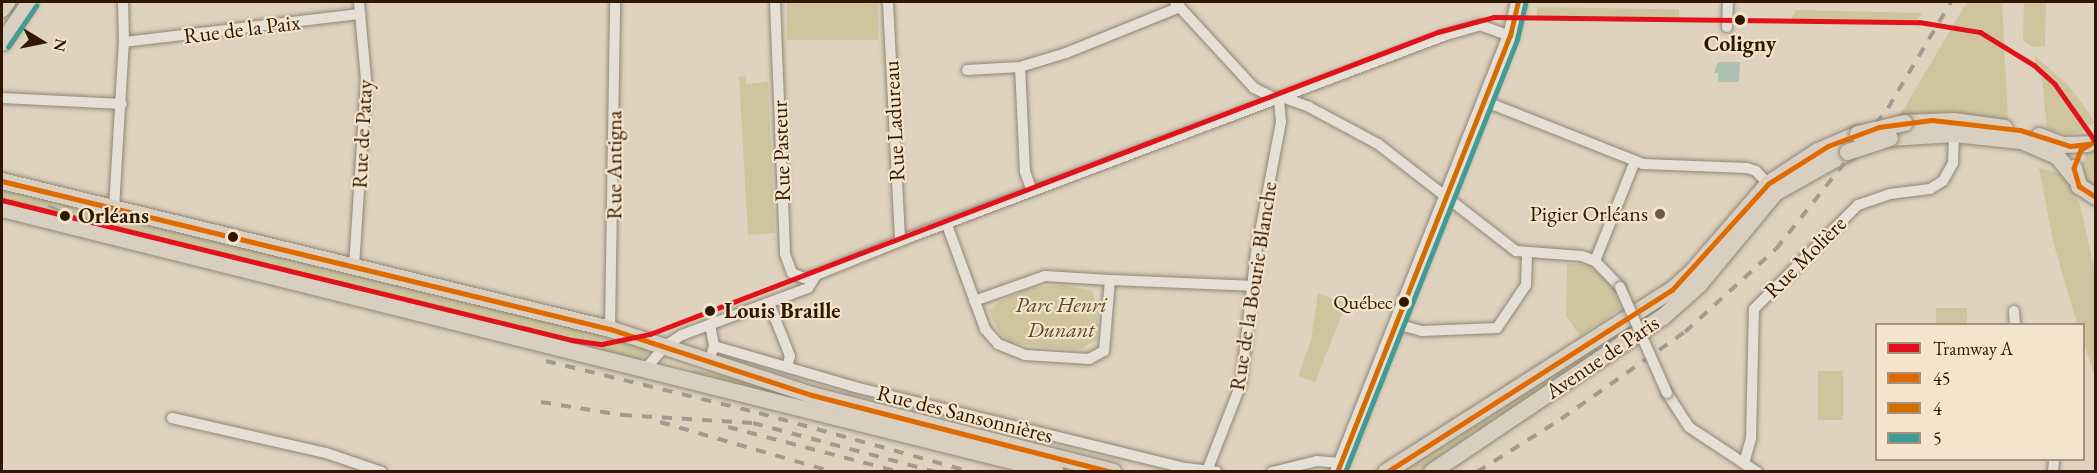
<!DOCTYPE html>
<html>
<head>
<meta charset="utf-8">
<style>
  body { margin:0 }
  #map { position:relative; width:2097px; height:473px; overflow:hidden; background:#dfd2be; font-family:"EB Garamond",serif }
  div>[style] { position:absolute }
  .green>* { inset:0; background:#cec59f; transform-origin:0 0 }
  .water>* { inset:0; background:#aec0af }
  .roads { filter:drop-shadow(0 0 2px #8f8577) drop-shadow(0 0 2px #8f8577) }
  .street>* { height:10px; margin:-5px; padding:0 5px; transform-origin:5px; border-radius:5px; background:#e5dfd5 }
  .secondary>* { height:15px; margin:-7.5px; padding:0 7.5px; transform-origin:7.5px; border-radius:7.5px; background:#e5dfd5 }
  .primary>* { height:16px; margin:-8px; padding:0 8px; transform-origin:8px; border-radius:8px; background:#d9cfc0 }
  .tram>* { height:1.5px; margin:-0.75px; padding:0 0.75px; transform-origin:0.75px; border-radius:0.75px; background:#a29a90 }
  .rail>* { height:4px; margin-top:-2px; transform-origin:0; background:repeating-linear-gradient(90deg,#a29a90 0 10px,transparent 0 20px) }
  .bridges { filter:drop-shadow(0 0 2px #8f8577) drop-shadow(0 0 2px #8f8577) }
  .street-bridge>* { height:10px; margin:-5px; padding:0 5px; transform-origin:5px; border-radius:5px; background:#e5dfd5 }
  .primary-bridge>* { height:16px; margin:-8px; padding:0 8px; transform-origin:8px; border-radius:8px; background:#d9cfc0 }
  .bus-1>* { height:4.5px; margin:-2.25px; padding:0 2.25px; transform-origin:2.25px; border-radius:2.25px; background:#e06900 }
  .bus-2>* { height:4.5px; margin:-2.25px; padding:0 2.25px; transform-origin:2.25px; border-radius:2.25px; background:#d26d00 }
  .bus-3>* { height:4.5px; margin:-2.25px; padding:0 2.25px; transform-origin:2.25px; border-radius:2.25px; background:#439b96 }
  .tram-1>* { height:4.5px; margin:-2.25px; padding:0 2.25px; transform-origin:2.25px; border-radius:2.25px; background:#e2121a }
  .dots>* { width:16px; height:16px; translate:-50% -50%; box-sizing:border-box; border:3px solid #f3e4cc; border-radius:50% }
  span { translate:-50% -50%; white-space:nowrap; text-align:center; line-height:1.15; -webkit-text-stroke:4.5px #f3e4cc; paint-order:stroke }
  .bus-label { font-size:20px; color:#301700 }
  .right { translate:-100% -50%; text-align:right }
  .street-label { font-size:22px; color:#301700 }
  .stop-label { font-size:22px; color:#301700; font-weight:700 }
  .left { translate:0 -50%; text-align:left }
  .poi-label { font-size:22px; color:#301700 }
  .park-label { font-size:22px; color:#5b4828; font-style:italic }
  .frame { position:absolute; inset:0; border:3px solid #301700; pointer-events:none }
  .legend { position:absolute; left:1875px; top:323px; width:210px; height:138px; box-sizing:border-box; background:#f3e4cc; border:2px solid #a5927a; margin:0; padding:8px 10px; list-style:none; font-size:18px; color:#301700 }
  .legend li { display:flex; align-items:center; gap:12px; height:30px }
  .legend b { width:30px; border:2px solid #a5927a }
  .north { position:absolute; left:12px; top:12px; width:60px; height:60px; -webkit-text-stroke:4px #f3e4cc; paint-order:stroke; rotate:100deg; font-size:16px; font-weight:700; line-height:24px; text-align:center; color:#301700 }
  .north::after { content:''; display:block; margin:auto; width:21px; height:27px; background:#301700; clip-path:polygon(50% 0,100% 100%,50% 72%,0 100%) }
</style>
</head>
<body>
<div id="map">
  <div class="green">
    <div style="left:787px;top:2px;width:91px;height:38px"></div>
    <div style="clip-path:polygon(1967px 2px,2002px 2px,2008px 120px,1950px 113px,1899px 117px)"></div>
    <div style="clip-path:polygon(2024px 2px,2046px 2px,2045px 46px,2033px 47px,2023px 41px)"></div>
    <div style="left:1537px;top:7px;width:142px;height:11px;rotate:1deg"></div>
    <div style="clip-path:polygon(1796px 10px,1922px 13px,1915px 25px,1790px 21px)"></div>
    <div style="clip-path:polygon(2035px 56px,2068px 85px,2087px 110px,2094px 122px,2085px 131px,2068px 134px,2047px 129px,2042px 78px,2035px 71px)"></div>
    <div style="clip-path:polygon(746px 76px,746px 84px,768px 82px,775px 233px,748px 235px,739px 77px)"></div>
    <div style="clip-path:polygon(2095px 148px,2095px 188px,2086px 182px,2081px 168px,2087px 153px)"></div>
    <div style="clip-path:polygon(2039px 168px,2065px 175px,2080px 205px,2095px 272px,2095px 377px,2084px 344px,2084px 324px,2077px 324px,2053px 241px)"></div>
    <div style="clip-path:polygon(2px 187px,639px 341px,648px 349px,647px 354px,639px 362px,2px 203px)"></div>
    <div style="clip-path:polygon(1567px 264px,1585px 264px,1601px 274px,1613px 288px,1621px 308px,1580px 336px,1566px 316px)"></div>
    <div style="clip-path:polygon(1063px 285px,1092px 291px,1098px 309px,1097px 340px,1078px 350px,1042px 347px,1009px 343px,998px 330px,989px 311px,1000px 301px,1030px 288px)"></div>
    <div style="clip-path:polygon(1318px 293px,1346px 304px,1315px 382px,1298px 376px,1311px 341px)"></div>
    <div style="left:1936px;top:308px;width:31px;height:16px"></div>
    <div style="clip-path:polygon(1629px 325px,1631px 337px,1594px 356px,1420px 471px,1398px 472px)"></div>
    <div style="clip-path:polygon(693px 370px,716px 373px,718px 370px,1093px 471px,1076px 471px,691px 375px)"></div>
    <div style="left:1818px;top:371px;width:25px;height:49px"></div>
  </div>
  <div class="water">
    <div style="clip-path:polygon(1718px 62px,1740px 62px,1739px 82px,1718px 82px,1718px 73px,1714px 73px)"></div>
  </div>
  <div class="roads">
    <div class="street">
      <div style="left:775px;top:2px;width:252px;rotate:87.7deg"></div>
      <div style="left:785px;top:254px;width:20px;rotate:70deg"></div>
      <div style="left:792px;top:273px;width:13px;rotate:23deg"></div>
      <div style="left:804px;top:278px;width:12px;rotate:-14deg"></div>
      <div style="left:888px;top:2px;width:239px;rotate:87.1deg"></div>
      <div style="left:1175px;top:2px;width:117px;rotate:47.4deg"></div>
      <div style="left:1254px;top:88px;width:25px;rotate:26deg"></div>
      <div style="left:1727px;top:27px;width:25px;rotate:-88deg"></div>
      <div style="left:124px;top:42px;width:238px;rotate:-6.8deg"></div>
      <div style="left:967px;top:70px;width:53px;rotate:-3.2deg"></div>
      <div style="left:1282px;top:97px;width:29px;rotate:20deg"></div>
      <div style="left:1309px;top:107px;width:78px;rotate:28.2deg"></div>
      <div style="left:1378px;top:144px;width:175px;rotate:37.8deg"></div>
      <div style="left:1516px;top:251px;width:66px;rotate:4.3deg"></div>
      <div style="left:1582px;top:256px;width:14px;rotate:21deg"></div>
      <div style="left:1595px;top:261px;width:36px;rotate:46deg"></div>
      <div style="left:2px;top:98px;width:120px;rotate:2.9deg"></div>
      <div style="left:1484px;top:101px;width:171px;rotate:21.6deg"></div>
      <div style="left:1643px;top:164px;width:104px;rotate:2.2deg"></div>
      <div style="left:1747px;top:168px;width:9px;rotate:18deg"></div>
      <div style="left:1756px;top:171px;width:18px;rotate:47deg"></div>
      <div style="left:1032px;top:191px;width:20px;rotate:-110deg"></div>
      <div style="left:1025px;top:172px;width:105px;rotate:-92.7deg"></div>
      <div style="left:1020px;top:67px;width:48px;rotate:-16.9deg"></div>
      <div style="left:1066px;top:53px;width:123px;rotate:-22deg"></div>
      <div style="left:114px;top:208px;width:166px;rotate:-86.6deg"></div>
      <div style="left:124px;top:42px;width:40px;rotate:-91.4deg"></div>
      <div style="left:947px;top:225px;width:111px;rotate:69.9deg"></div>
      <div style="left:985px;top:329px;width:20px;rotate:49deg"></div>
      <div style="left:998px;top:344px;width:29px;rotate:22deg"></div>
      <div style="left:1025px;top:355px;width:64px;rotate:3.6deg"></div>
      <div style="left:1089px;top:359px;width:17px;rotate:-28deg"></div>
      <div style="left:1104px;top:351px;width:71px;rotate:-85.2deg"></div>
      <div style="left:1110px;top:280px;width:65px;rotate:-176.5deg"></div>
      <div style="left:1045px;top:276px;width:75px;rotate:160.6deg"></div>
      <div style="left:1595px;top:261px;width:108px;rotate:-68.2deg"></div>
      <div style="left:354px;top:267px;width:188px;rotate:-86.3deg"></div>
      <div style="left:366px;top:79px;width:77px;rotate:-95.2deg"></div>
      <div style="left:1110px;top:280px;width:141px;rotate:2.4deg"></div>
      <div style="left:769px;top:303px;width:57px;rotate:68.4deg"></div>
      <div style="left:790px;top:356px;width:11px;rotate:105deg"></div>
      <div style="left:2014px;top:311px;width:13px;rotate:86deg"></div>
      <div style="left:1396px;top:324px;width:27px;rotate:15deg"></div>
      <div style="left:1422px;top:331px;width:75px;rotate:-2.3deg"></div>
      <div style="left:1497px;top:328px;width:52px;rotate:-56deg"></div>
      <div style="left:1526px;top:285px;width:33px;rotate:-88deg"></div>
      <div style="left:710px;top:325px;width:21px;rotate:79deg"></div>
      <div style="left:714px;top:346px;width:6px;rotate:108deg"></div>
      <div style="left:610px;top:329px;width:327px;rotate:-89.1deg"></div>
      <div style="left:714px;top:346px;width:147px;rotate:16.2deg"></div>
      <div style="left:855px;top:387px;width:341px;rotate:13.8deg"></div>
      <div style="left:1186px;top:468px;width:31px;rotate:7deg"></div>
      <div style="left:647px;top:367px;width:28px;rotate:-49deg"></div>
      <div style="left:665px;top:346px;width:20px;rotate:-33deg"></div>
      <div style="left:682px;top:335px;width:134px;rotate:-20.5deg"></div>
      <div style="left:808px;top:288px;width:15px;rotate:-58deg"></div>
      <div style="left:816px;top:275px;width:91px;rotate:-22deg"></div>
      <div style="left:900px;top:241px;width:584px;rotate:-20.67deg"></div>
      <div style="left:1446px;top:35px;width:35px;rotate:-16deg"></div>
      <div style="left:1480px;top:25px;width:32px;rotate:20deg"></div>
      <div style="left:1667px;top:393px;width:40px;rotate:57.1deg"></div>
      <div style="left:1689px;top:427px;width:82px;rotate:33.5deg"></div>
      <div style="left:172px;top:418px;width:158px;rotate:12.8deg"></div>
      <div style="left:326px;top:453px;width:59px;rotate:18.7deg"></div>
      <div style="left:1744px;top:463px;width:25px;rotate:-74deg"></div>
      <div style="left:1751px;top:439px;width:130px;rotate:-88.7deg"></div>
      <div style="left:1754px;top:309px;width:147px;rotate:-45deg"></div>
      <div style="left:1858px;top:205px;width:34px;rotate:-19deg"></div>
      <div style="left:1890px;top:194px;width:40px;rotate:-7.1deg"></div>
      <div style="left:1930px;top:189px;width:15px;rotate:-32deg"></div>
      <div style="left:1943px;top:181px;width:21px;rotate:-61deg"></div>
      <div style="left:1953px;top:163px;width:34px;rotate:-88deg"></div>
      <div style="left:1207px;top:471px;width:93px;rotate:-68.7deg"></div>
      <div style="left:1241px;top:384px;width:132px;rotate:-83.5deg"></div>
      <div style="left:1256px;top:253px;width:133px;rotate:-79.2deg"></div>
      <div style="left:1281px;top:122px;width:24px;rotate:-95deg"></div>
      <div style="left:1272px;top:472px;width:46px;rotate:-13.7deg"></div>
      <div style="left:1317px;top:461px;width:23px;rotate:5deg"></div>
      <div style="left:2053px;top:472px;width:12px;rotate:-85deg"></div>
    </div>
    <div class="secondary">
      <div style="left:1337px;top:472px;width:469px;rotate:-68.4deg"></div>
      <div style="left:1510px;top:36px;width:35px;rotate:-77deg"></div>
    </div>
    <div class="primary">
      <div style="left:2px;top:9px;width:9px;rotate:-54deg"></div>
      <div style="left:2px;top:43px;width:50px;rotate:-55.7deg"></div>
      <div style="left:1905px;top:123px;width:49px;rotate:-2.3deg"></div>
      <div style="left:1954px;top:121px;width:51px;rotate:7.8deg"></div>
      <div style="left:2039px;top:136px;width:26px;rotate:21deg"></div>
      <div style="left:2063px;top:145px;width:25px;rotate:-2deg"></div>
      <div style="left:1890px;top:138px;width:64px;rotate:-3.6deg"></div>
      <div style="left:1954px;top:134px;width:67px;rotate:6deg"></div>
      <div style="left:2021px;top:141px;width:39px;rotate:23deg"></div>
      <div style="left:2057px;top:156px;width:28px;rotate:51deg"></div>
      <div style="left:2074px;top:168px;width:19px;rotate:74deg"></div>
      <div style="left:2079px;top:186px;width:20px;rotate:33deg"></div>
      <div style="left:2px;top:181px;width:626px;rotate:13.68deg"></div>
      <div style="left:610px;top:329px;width:213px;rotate:18.1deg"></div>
      <div style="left:812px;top:395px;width:311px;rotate:14.3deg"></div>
      <div style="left:2px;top:209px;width:1086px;rotate:14.01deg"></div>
      <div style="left:1386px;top:472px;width:339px;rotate:-32.5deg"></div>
      <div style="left:1672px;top:290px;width:27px;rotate:-42deg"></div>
      <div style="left:1692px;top:272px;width:116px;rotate:-49.2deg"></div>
      <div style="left:1768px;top:184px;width:60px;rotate:-33.4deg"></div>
      <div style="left:1818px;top:151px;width:43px;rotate:-23deg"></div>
      <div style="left:1432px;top:472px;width:278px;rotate:-33.9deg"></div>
      <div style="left:1663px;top:317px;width:48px;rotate:-41.6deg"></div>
      <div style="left:1699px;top:285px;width:119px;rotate:-50.4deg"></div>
      <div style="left:1775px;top:193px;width:84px;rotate:-29.3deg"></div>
    </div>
  </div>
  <div class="tram">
    <div style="left:49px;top:206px;width:35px;rotate:22deg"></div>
  </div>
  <div class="rail">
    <div style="left:546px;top:361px;width:219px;rotate:13.7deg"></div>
    <div style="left:759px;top:413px;width:221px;rotate:15.5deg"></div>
    <div style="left:541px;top:402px;width:82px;rotate:9.1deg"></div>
    <div style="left:622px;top:415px;width:131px;rotate:3.5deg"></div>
    <div style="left:753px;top:423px;width:189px;rotate:15deg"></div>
    <div style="left:660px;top:422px;width:180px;rotate:16.1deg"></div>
    <div style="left:728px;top:427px;width:177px;rotate:14.7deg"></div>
    <div style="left:1477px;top:472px;width:99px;rotate:-32.2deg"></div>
    <div style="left:1561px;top:419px;width:151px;rotate:-35.1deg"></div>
    <div style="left:1685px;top:332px;width:123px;rotate:-42.4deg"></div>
    <div style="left:1776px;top:249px;width:180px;rotate:-51.5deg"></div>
    <div style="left:1888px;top:108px;width:123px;rotate:-59.3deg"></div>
  </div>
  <div class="bridges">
    <div class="street-bridge">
      <div style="left:1620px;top:287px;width:116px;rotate:66.1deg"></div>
    </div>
    <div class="primary-bridge">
      <div style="left:1858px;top:134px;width:48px;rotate:-13.2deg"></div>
      <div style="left:1848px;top:152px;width:44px;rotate:-18.4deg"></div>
    </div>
  </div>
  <div class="bus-1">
    <div style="left:2096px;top:141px;width:17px;rotate:149deg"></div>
    <div style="left:2081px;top:150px;width:19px;rotate:111deg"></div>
    <div style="left:2074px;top:168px;width:19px;rotate:74deg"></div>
    <div style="left:2079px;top:186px;width:20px;rotate:33deg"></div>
    <div style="left:2px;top:181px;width:626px;rotate:13.68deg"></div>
    <div style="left:610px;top:329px;width:213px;rotate:18.1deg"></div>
    <div style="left:812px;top:395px;width:309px;rotate:14.4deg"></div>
    <div style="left:1387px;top:472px;width:338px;rotate:-32.6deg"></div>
    <div style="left:1672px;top:290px;width:143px;rotate:-47.8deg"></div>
    <div style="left:1768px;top:184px;width:71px;rotate:-32.3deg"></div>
    <div style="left:1828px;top:146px;width:54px;rotate:-20.4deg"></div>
    <div style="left:1879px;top:127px;width:53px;rotate:-7.5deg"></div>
    <div style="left:1932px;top:120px;width:89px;rotate:6.5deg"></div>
    <div style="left:2020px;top:130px;width:52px;rotate:17.7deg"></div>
    <div style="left:2070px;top:146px;width:18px;rotate:-6deg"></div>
  </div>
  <div class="bus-2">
    <div style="left:1337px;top:472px;width:469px;rotate:-68.4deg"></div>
    <div style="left:1510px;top:36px;width:35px;rotate:-77deg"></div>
  </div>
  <div class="bus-3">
    <div style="left:8px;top:47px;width:50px;rotate:-55.7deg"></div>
    <div style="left:1345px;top:472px;width:466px;rotate:-68.3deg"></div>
    <div style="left:1517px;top:39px;width:36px;rotate:-77deg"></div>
  </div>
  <div class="tram-1">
    <div style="left:2px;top:200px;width:587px;rotate:13.8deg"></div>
    <div style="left:572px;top:340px;width:30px;rotate:8deg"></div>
    <div style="left:602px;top:344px;width:49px;rotate:-11.8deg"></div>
    <div style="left:650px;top:334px;width:844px;rotate:-20.97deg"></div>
    <div style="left:1438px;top:32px;width:58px;rotate:-15deg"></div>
    <div style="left:1494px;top:17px;width:425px;rotate:0.7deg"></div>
    <div style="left:1919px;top:22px;width:62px;rotate:9.3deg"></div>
    <div style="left:1980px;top:32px;width:63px;rotate:31.4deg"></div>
    <div style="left:2034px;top:65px;width:28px;rotate:42deg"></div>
    <div style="left:2055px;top:84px;width:71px;rotate:54.7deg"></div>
  </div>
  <div class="dots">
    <div style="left:1740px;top:20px;background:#301700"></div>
    <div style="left:1660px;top:214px;background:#6d5842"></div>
    <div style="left:65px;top:216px;background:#301700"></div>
    <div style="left:233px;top:237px;background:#301700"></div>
    <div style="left:1404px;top:302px;background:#301700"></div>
    <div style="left:710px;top:311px;background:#301700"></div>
  </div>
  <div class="bus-label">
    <span class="right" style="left:1393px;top:302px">Québec</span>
  </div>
  <div class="street-label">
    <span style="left:242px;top:29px;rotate:-7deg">Rue de la Paix</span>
    <span style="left:894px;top:121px;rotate:-93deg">Rue Ladureau</span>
    <span style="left:362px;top:134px;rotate:-87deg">Rue de Patay</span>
    <span style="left:781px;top:151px;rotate:-92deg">Rue Pasteur</span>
    <span style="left:614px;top:165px;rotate:-90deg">Rue Antigna</span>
    <span style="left:1805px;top:257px;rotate:-45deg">Rue Molière</span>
    <span style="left:1253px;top:286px;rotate:-81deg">Rue de la Bourie Blanche</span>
    <span style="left:1602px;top:357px;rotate:-34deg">Avenue de Paris</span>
    <span style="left:965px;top:414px;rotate:14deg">Rue des Sansonnières</span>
  </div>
  <div class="stop-label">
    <span style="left:1740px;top:44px">Coligny</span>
    <span class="left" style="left:78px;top:216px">Orléans</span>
    <span class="left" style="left:724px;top:311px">Louis Braille</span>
  </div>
  <div class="poi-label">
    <span class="right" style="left:1648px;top:214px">Pigier Orléans</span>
  </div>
  <div class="park-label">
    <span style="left:1061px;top:317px">Parc Henri<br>Dunant</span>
  </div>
  <div class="frame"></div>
  <ul class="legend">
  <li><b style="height:8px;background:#e2121a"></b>Tramway A</li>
  <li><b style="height:8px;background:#e06900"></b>45</li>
  <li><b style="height:8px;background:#d26d00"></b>4</li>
  <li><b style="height:8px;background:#439b96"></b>5</li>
  </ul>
  <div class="north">N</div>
</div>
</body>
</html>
